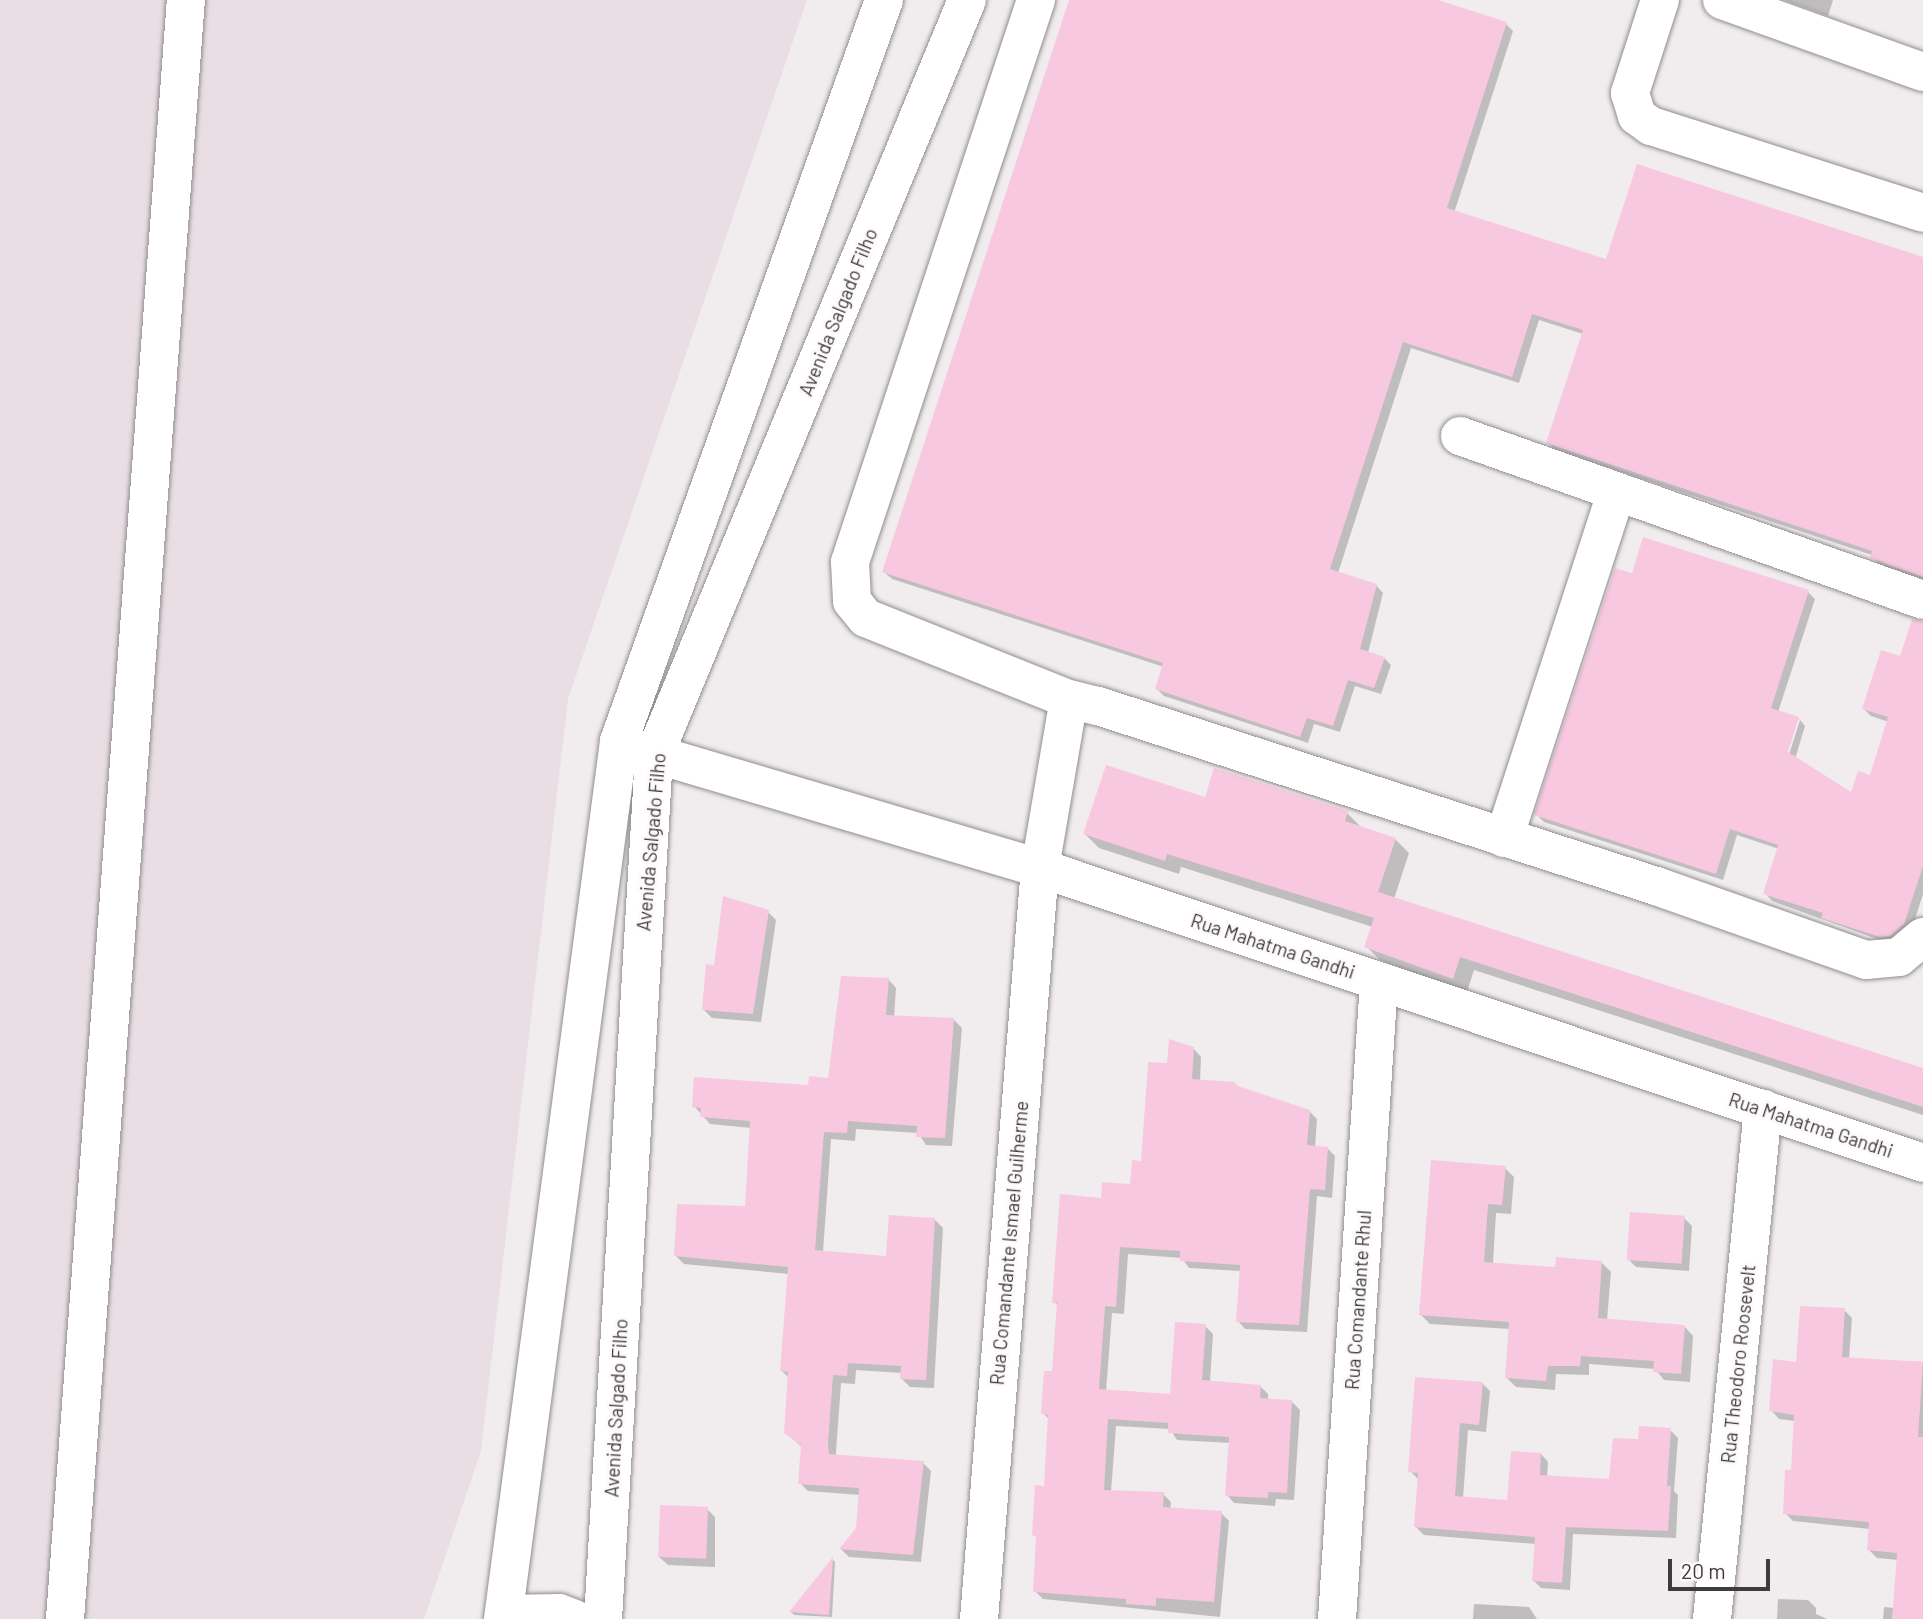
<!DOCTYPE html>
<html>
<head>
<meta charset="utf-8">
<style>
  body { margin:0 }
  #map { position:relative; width:1923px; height:1619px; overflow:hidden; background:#f1edef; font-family:Barlow,sans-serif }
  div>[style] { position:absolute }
  .built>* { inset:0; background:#e9dee3 }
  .shadow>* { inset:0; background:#0003 }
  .building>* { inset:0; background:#f8c8e0; transform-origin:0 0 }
  .roads { filter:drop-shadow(0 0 2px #918d8f) drop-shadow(0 0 2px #918d8f) }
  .minor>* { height:38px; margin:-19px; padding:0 19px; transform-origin:19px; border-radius:19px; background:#fff }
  span { translate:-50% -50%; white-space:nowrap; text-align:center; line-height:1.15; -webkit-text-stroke:6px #fefafc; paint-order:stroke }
  .street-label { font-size:19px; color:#3d3c3c }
  .scale { position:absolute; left:1668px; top:1559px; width:102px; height:32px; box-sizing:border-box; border:4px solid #3d3c3c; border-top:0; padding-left:9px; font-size:21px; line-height:24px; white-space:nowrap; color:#3d3c3c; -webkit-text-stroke:5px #fefafc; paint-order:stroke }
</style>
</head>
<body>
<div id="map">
  <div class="built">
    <div style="clip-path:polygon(0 0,807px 0,568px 699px,481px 1451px,424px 1619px,0 1619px)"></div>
  </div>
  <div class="shadow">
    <div style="clip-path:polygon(1070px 0,1432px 0,1506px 24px,1513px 31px,1454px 213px,1607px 261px,1923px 259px,1923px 582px,1879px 565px,1872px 555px,1555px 450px,1548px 443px,1583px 334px,1539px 320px,1519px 383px,1411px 348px,1338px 573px,1376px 585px,1383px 593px,1368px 653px,1384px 658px,1391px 665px,1381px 694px,1355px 686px,1340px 732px,1314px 724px,1308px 743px,1164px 696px,1157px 689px,1164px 667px,892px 579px,884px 572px)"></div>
    <div style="clip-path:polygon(1784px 0,1833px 0,1828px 16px)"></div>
    <div style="clip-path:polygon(1633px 576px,1808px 592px,1815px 599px,1778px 712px,1800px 720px,1796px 720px,1783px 760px,1787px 761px,1800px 720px,1805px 726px,1795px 759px,1852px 795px,1871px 777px,1889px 722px,1871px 716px,1864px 709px,1923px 622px,1923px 894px,1911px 932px,1888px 943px,1772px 901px,1765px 893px,1779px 849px,1737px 835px,1723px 880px,1544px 822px,1536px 814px)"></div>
    <div style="clip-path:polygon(1206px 799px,1347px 813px,1361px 827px,1395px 839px,1409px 853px,1394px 899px,1923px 1070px,1923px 1115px,1474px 970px,1467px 992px,1380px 960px,1366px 946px,1373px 927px,1181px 867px,1179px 874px,1099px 848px,1085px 834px)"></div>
    <div style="clip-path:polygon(768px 912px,776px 920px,761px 1022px,712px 1018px,704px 1010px,715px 967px)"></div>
    <div style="clip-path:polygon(888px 979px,896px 988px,894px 1017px,954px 1020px,962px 1028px,952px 1146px,926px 1145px,918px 1133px,856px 1129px,855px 1141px,831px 1139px,823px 1252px,887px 1257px,935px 1220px,943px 1228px,934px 1388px,910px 1387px,901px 1378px,902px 1373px,856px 1370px,855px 1384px,841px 1383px,836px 1452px,836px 1456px,923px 1463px,931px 1471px,921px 1562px,849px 1557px,841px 1549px,858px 1528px,860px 1495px,808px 1491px,800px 1483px,802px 1447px,785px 1432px,789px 1378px,782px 1371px,789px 1274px,684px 1264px,675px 1255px,747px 1208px,751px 1128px,710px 1124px,694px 1106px,810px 1086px,829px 1080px)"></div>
    <div style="clip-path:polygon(1193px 1048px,1201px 1057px,1200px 1081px,1235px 1084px,1240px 1088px,1309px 1111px,1317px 1119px,1315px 1148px,1327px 1148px,1335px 1156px,1332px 1198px,1317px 1196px,1307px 1332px,1245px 1329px,1238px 1321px,1241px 1271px,1189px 1268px,1182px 1258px,1128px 1254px,1124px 1314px,1112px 1313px,1106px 1392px,1172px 1396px,1205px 1326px,1213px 1334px,1210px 1383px,1261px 1387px,1268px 1394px,1268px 1400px,1292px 1402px,1300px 1410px,1294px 1500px,1276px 1499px,1275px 1506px,1234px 1503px,1227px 1495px,1230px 1443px,1177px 1440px,1170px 1429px,1116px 1426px,1111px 1492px,1163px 1494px,1171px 1502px,1170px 1509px,1221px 1513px,1229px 1521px,1220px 1617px,1043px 1599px,1035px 1591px,1038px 1539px,1034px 1535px,1045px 1487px,1050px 1420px,1043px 1413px,1054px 1373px,1058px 1306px,1054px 1302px,1102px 1200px,1131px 1186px,1142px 1163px,1169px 1065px)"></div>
    <div style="clip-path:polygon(1505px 1168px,1514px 1177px,1511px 1214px,1496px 1213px,1493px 1264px,1556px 1269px,1601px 1262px,1611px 1272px,1607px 1320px,1684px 1326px,1693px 1336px,1690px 1382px,1664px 1380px,1655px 1369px,1589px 1364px,1589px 1375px,1556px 1374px,1555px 1390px,1516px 1387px,1507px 1378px,1510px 1329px,1430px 1324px,1420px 1314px)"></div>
    <div style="clip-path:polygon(1684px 1218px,1692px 1226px,1689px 1271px,1636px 1267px,1628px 1259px)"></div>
    <div style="clip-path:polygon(1844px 1310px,1852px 1318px,1849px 1359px,1923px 1362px,1923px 1619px,1883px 1619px,1884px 1607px,1895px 1608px,1898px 1560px,1877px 1558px,1869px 1550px,1870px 1529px,1793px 1521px,1785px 1513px,1792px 1472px,1795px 1421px,1779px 1419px,1771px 1410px,1798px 1364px)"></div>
    <div style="clip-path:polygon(1482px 1383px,1490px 1391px,1486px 1432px,1468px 1430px,1463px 1498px,1509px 1502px,1541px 1454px,1548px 1462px,1547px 1477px,1611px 1481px,1640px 1441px,1670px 1430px,1678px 1438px,1674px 1491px,1678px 1495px,1676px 1538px,1573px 1534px,1570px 1590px,1541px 1588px,1533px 1580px,1536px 1544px,1424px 1535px,1416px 1527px,1418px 1479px,1410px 1471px)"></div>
    <div style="clip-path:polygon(707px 1509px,715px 1517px,715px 1567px,668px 1565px,659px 1557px)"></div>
    <div style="clip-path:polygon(833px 1560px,835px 1562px,832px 1617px,794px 1615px,791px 1612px)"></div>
    <div style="clip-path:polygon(1778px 1599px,1808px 1600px,1816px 1608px,1816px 1614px,1827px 1619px,1777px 1619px)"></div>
    <div style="clip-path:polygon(1474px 1604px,1529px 1607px,1537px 1619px,1473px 1619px)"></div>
  </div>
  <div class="building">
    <div style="clip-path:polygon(1069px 0,1438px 0,1507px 22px,1447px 208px,1606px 259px,1637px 164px,1923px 257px,1923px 577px,1870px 558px,1872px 551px,1546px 443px,1583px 330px,1532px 314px,1512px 377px,1403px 342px,1330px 569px,1377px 584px,1360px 649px,1385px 657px,1374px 688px,1348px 680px,1333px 726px,1307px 718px,1300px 737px,1155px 689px,1163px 663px,882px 572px)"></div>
    <div style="clip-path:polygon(1643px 537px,1809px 590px,1771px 708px,1799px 717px,1788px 752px,1851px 792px,1858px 771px,1870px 775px,1888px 717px,1862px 709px,1881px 650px,1900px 656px,1912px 619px,1923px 621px,1923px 866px,1904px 924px,1890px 936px,1880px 937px,1821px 918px,1823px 913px,1763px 894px,1778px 845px,1730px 829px,1716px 874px,1534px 815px,1615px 568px,1632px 573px)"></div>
    <div style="clip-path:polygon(1106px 765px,1205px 797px,1214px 768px,1348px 811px,1345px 821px,1396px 838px,1378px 892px,1923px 1068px,1923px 1107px,1460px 957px,1453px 979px,1364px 947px,1374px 918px,1167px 854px,1165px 861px,1083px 834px)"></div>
    <div style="clip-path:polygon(723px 896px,769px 910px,753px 1014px,702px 1010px,706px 964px,714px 965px)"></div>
    <div style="clip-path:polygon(841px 976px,889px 978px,886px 1015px,954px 1018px,945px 1138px,916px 1137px,917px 1126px,848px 1121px,847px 1133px,824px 1132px,815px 1250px,886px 1256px,889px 1215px,935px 1218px,926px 1380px,900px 1379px,901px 1366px,848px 1363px,847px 1376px,833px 1375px,828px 1443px,829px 1454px,924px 1461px,913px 1555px,839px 1549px,856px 1528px,859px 1488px,798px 1484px,801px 1445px,784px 1433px,788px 1372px,780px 1371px,788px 1267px,674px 1256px,677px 1204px,745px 1206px,750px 1121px,700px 1117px,701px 1108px,692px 1107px,694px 1077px,808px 1085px,809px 1076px,828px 1078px)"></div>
    <div style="clip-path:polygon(1169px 1039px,1194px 1047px,1192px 1079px,1235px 1082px,1235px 1085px,1310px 1110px,1307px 1145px,1328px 1147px,1325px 1190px,1310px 1189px,1299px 1325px,1236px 1322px,1240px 1265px,1180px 1261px,1180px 1251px,1120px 1247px,1116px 1307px,1105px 1306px,1099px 1389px,1170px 1394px,1175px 1322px,1206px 1324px,1202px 1380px,1261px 1385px,1260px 1398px,1292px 1400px,1287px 1493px,1268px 1492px,1268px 1498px,1225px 1496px,1229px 1437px,1168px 1433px,1168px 1423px,1108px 1419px,1104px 1490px,1164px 1492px,1163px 1507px,1222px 1511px,1214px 1602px,1156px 1598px,1156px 1606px,1126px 1604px,1126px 1599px,1033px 1592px,1036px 1536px,1032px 1535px,1035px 1485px,1044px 1486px,1048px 1415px,1041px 1414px,1044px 1371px,1052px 1371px,1057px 1303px,1052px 1303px,1060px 1194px,1101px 1198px,1102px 1182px,1130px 1184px,1132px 1160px,1141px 1161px,1148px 1062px,1167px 1063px)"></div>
    <div style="clip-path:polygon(1431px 1160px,1506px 1166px,1502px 1205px,1488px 1204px,1484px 1262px,1555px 1267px,1556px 1257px,1602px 1261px,1598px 1318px,1685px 1325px,1681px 1374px,1653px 1372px,1654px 1361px,1581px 1356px,1580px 1366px,1548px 1366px,1546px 1381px,1505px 1378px,1509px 1322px,1419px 1315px)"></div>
    <div style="left:1630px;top:1212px;width:55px;height:48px;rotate:4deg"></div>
    <div style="clip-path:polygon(1800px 1306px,1845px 1308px,1842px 1357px,1923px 1362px,1918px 1437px,1923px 1437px,1923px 1619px,1892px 1619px,1897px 1553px,1867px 1550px,1869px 1522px,1783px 1514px,1785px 1470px,1791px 1470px,1794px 1415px,1769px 1411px,1773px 1359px,1796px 1362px)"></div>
    <div style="clip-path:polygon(1415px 1377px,1483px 1382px,1479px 1425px,1460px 1423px,1455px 1496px,1507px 1500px,1511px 1451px,1541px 1453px,1540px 1475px,1609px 1479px,1613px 1438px,1638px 1439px,1639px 1426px,1671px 1428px,1667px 1486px,1671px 1486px,1668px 1531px,1566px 1527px,1562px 1583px,1532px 1581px,1535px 1537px,1414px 1527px,1418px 1473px,1408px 1472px)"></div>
    <div style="left:660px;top:1505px;width:48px;height:52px;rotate:2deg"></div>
    <div style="clip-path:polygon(833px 1557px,829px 1615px,789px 1612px)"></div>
  </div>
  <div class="roads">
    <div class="minor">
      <div style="left:1036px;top:0;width:592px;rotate:108.31deg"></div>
      <div style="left:850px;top:562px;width:39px;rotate:87deg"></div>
      <div style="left:852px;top:601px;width:22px;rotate:51deg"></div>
      <div style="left:866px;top:618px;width:219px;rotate:21.8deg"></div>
      <div style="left:1069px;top:699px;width:30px;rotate:14deg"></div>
      <div style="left:1098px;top:706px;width:586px;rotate:17.88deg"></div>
      <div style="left:1656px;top:886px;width:223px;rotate:19.4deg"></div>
      <div style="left:1866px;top:960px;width:33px;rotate:-5deg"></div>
      <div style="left:1899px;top:957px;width:31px;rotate:-40deg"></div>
      <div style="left:1660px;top:0;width:98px;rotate:107.9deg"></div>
      <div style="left:1630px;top:93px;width:24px;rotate:73deg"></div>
      <div style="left:1637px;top:116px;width:17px;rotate:36deg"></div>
      <div style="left:1651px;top:126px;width:286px;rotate:17.7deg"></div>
      <div style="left:1722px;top:0;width:214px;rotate:19.7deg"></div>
      <div style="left:1460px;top:436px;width:491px;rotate:19.5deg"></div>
      <div style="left:631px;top:747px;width:427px;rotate:16.5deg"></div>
      <div style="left:1040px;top:868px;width:931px;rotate:18.47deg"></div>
      <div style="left:1504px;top:838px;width:363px;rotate:-72deg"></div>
      <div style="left:505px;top:1614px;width:54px;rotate:-1.1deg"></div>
      <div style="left:559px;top:1613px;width:17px;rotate:21deg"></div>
      <div style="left:65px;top:1619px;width:1624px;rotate:-85.73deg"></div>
      <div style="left:503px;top:1619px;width:886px;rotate:-82.47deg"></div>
      <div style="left:619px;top:741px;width:787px;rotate:-70.32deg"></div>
      <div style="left:603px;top:1619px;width:865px;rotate:-86.62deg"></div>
      <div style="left:654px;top:756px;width:818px;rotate:-67.51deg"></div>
      <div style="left:979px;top:1619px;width:753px;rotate:-85.36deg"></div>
      <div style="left:1040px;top:868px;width:171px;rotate:-80.3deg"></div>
      <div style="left:1337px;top:1619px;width:639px;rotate:-86.23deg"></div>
      <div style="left:1712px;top:1619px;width:513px;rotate:-84.29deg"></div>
    </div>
  </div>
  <div class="street-label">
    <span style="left:838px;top:312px;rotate:-68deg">Avenida Salgado Filho</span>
    <span style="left:651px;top:842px;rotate:-85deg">Avenida Salgado Filho</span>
    <span style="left:1273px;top:946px;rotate:18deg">Rua Mahatma Gandhi</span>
    <span style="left:1811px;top:1125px;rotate:18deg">Rua Mahatma Gandhi</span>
    <span style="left:1009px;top:1243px;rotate:-85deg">Rua Comandante Ismael Guilherme</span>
    <span style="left:1358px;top:1300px;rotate:-86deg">Rua Comandante Rhul</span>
    <span style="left:1738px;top:1364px;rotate:-84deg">Rua Theodoro Roosevelt</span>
    <span style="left:616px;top:1408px;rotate:-87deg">Avenida Salgado Filho</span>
  </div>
  <div class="scale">20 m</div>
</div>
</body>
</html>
